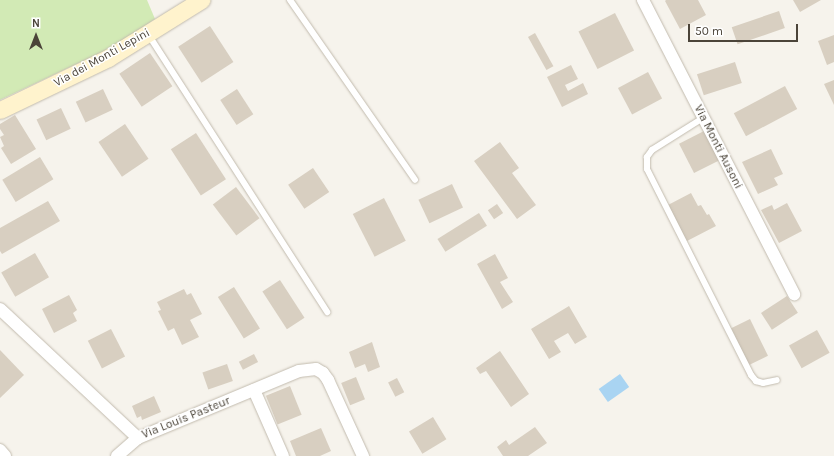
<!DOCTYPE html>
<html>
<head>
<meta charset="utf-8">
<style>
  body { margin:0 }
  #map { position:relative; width:834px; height:456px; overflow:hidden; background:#f6f3ec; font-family:Karla,sans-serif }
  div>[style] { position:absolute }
  .green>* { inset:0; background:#d2eab5 }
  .water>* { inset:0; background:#a9d4f2; transform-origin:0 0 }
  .building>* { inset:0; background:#d8cfc1; transform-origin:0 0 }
  .roads { filter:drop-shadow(0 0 1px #c2bbae) drop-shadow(0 0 1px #c2bbae) }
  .lane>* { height:6px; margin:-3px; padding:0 3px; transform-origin:3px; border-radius:3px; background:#fff }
  .street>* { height:12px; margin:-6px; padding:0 6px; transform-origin:6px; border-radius:6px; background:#fff }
  .secondary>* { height:17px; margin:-8.5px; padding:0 8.5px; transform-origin:8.5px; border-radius:8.5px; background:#fff3cd }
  span { translate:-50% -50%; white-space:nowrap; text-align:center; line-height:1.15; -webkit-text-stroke:3px #fff; paint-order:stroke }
  .street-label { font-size:12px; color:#4b4439 }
  .north { position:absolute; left:16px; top:16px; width:40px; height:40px; -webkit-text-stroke:3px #fff; paint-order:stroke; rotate:0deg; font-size:11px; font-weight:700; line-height:16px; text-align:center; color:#4b4439 }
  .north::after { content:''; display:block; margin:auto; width:14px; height:18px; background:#4b4439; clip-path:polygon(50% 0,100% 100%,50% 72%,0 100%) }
  .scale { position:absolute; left:688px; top:24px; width:110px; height:18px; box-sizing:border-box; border:2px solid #4b4439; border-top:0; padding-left:5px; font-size:12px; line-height:14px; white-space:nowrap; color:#4b4439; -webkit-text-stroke:3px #fff; paint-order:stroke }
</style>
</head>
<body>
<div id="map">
  <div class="green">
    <div style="clip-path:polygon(0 0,147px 0,155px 19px,117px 45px,0 100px)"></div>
  </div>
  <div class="water">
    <div style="left:620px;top:374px;width:16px;height:26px;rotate:55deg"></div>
  </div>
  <div class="building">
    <div style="clip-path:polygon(666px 0,698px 0,706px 15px,680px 29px,665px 1px)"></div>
    <div style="clip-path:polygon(793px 0,821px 0,800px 12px)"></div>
    <div style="left:779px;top:11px;width:18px;height:50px;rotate:71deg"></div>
    <div style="left:615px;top:13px;width:42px;height:41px;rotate:63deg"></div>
    <div style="left:210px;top:26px;width:43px;height:38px;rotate:57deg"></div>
    <div style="left:535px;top:33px;width:38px;height:8px;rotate:61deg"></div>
    <div style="clip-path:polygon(834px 35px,834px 62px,827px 65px,818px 41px)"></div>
    <div style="left:150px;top:53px;width:40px;height:37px;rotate:56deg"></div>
    <div style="left:735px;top:62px;width:22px;height:40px;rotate:72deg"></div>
    <div style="clip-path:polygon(571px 65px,578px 79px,565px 85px,568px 91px,583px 83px,588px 94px,562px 107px,547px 77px)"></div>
    <div style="left:648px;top:72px;width:30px;height:34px;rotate:62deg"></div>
    <div style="clip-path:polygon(834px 80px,834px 105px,824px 84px)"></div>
    <div style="left:785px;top:86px;width:26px;height:58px;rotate:62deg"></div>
    <div style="left:103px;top:89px;width:23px;height:30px;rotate:65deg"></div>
    <div style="left:237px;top:89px;width:30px;height:20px;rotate:57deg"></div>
    <div style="left:61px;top:108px;width:23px;height:27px;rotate:65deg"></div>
    <div style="clip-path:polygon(15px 115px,36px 149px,11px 164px,1px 148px,4px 146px,0 137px,4px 135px,0 129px,0 124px)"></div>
    <div style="left:125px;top:124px;width:42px;height:32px;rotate:56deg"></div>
    <div style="left:704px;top:131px;width:33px;height:28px;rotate:63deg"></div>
    <div style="left:196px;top:133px;width:55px;height:30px;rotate:57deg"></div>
    <div style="clip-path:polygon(500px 142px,519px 168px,512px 173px,536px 205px,517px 219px,474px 161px)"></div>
    <div style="clip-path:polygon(771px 149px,783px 174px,774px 178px,778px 185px,758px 194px,742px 162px)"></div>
    <div style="left:40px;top:157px;width:26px;height:44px;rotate:59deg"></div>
    <div style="left:313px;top:168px;width:29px;height:30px;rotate:56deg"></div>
    <div style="left:452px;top:184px;width:26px;height:37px;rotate:65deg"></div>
    <div style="left:236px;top:187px;width:39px;height:29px;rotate:53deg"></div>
    <div style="clip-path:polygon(691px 193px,698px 206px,701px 205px,707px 215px,709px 214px,716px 226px,687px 241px,668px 205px)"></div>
    <div style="left:384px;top:198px;width:48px;height:35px;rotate:63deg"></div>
    <div style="clip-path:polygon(48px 201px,60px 221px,2px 254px,0 251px,0 228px)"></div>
    <div style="clip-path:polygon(787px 203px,802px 231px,779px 243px,761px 210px,772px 205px,774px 210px)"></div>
    <div style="left:497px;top:204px;width:11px;height:11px;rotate:56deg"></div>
    <div style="left:479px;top:213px;width:15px;height:49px;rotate:58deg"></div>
    <div style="left:35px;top:253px;width:28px;height:39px;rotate:60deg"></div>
    <div style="clip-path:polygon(495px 254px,508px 278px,500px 282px,513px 302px,502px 309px,477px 264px)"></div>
    <div style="left:280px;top:280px;width:45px;height:21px;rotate:57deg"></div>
    <div style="left:234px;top:287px;width:49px;height:19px;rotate:58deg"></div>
    <div style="clip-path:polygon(184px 289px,187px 295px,191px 293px,202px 314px,190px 320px,199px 337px,182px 345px,174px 328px,168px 331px,158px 311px,161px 310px,157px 302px)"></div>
    <div style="clip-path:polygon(69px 295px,77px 310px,73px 313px,77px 321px,54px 333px,42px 309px)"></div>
    <div style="left:787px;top:296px;width:20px;height:31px;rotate:57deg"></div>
    <div style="clip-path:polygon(569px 306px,587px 337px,575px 344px,568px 333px,554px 341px,561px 352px,549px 359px,531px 329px)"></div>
    <div style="left:750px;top:319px;width:41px;height:21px;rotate:64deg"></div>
    <div style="left:111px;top:329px;width:31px;height:26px;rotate:63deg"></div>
    <div style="left:817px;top:330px;width:26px;height:32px;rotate:61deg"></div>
    <div style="clip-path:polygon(372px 342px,380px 367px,368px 372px,365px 364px,355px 368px,349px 352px)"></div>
    <div style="clip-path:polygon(0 350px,24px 375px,0 398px)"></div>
    <div style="clip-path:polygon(500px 351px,529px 394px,511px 407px,486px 371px,480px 374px,476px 368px)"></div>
    <div style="left:254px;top:354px;width:9px;height:17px;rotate:63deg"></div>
    <div style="left:227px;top:364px;width:18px;height:26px;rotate:71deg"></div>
    <div style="left:356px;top:377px;width:24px;height:16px;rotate:68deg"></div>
    <div style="left:397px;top:378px;width:16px;height:10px;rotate:63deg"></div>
    <div style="left:290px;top:386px;width:31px;height:26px;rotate:68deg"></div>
    <div style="clip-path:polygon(154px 396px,161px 412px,142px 420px,141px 416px,137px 418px,132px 406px)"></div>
    <div style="left:433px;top:417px;width:26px;height:28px;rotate:59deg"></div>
    <div style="clip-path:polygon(535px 427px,547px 443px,528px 456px,503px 456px,497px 447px,506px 440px,509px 445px)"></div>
    <div style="clip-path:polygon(321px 428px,331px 451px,320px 456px,296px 456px,290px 441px)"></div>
  </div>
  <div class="roads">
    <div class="lane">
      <div style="left:290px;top:0;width:219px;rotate:55.2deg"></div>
      <div style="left:148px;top:34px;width:331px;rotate:57.2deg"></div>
      <div style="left:703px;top:118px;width:60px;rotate:147.9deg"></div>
      <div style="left:652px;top:150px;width:9px;rotate:126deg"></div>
      <div style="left:647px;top:157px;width:12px;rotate:90deg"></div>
      <div style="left:647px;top:169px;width:231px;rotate:63.2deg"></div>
      <div style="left:751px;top:375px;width:8px;rotate:50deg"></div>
      <div style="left:756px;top:381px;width:7px;rotate:16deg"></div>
      <div style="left:763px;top:383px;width:14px;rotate:-12deg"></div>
    </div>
    <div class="street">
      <div style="left:643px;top:0;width:331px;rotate:62.8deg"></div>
      <div style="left:0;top:309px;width:189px;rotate:43.1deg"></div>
      <div style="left:138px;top:438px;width:174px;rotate:-22.6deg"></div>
      <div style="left:299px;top:371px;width:17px;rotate:-7deg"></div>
      <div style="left:316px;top:369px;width:8px;rotate:30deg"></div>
      <div style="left:323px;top:373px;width:9px;rotate:54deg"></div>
      <div style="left:328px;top:380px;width:84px;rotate:65.3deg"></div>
      <div style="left:254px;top:390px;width:72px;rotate:66.3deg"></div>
      <div style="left:0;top:450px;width:8px;rotate:50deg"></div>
      <div style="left:117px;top:456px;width:28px;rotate:-41deg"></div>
    </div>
    <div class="secondary">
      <div style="left:0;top:110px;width:120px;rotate:-25.7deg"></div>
      <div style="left:108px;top:58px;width:110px;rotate:-31.9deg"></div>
    </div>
  </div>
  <div class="street-label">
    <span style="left:102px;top:58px;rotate:-29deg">Via dei Monti Lepini</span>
    <span style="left:718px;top:147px;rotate:63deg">Via Monti Ausoni</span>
    <span style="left:186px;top:418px;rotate:-22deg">Via Louis Pasteur</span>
  </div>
  <div class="north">N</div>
  <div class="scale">50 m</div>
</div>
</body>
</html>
